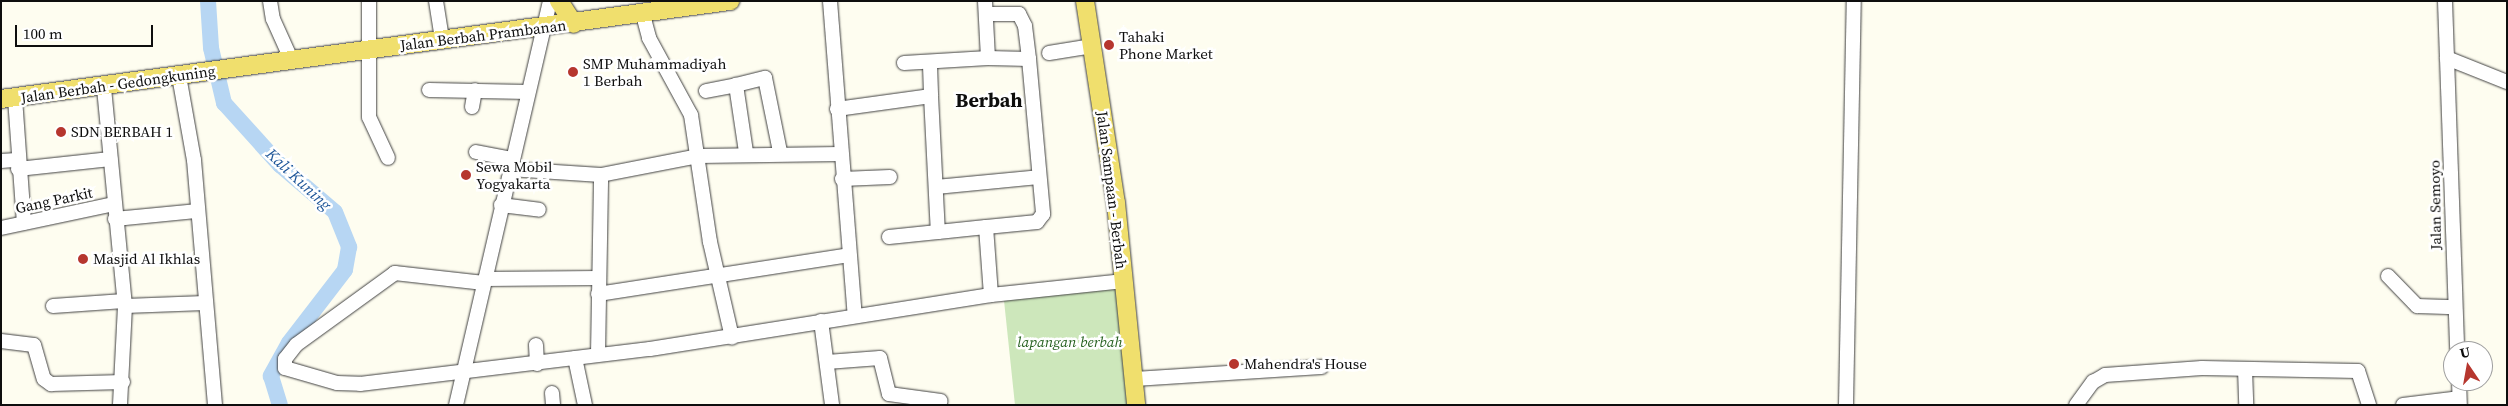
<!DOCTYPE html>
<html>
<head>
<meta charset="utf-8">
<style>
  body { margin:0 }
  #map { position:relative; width:2508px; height:406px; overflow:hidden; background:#fefdf0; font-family:"Source Serif 4",serif }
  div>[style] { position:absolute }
  .green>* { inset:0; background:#cde7bb; transform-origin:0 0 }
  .river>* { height:16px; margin:-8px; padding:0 8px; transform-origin:8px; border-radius:8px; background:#b7d6f3 }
  .roads { filter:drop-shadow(0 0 1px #414141) drop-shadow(0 0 1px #414141) }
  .minor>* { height:14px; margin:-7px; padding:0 7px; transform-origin:7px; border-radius:7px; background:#fff }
  .major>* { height:18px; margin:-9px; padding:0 9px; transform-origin:9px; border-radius:9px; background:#f0df6d }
  .dots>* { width:14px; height:14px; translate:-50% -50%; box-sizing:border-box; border:2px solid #fff; border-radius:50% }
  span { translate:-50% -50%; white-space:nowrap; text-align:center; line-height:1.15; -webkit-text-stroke:5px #fff; paint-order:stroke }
  .street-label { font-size:15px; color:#0e0e0e }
  .poi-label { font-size:15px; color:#0e0e0e }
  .left { translate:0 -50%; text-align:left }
  .park-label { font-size:15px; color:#286222; font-style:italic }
  .water-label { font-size:16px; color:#1e5699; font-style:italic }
  .district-label { font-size:20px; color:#0e0e0e; font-weight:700 }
  .frame { position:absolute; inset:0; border:2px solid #0e0e0e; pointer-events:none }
  .north { position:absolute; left:2443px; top:341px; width:50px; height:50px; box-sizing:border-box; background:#fff; border:1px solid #9f9f9f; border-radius:50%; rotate:348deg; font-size:14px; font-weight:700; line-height:20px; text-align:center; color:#0e0e0e }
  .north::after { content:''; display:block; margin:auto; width:18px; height:22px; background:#b6362e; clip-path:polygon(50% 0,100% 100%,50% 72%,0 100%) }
  .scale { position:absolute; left:15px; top:25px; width:138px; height:22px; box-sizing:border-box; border:2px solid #0e0e0e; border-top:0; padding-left:6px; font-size:15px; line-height:18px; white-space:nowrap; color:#0e0e0e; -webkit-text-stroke:4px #fff; paint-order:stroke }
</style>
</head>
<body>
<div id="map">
  <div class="green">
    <div style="left:1124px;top:275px;width:131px;height:122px;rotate:84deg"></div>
  </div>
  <div class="river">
    <div style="left:208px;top:1px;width:47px;rotate:86.3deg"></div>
    <div style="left:211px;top:48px;width:57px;rotate:76.7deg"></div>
    <div style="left:224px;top:103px;width:84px;rotate:47.9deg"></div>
    <div style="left:280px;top:165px;width:72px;rotate:40.5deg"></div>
    <div style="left:335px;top:212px;width:38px;rotate:68deg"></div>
    <div style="left:349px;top:247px;width:23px;rotate:100deg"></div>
    <div style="left:345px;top:270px;width:92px;rotate:127.5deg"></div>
    <div style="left:289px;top:343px;width:38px;rotate:119deg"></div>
    <div style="left:271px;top:376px;width:30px;rotate:73deg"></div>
  </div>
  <div class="roads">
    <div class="minor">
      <div style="left:270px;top:1px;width:18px;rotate:81deg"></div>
      <div style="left:273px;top:19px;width:44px;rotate:65.8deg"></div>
      <div style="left:369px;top:1px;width:116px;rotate:90deg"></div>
      <div style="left:369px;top:117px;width:45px;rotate:65.1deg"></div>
      <div style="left:436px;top:1px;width:38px;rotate:81deg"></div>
      <div style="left:830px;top:1px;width:316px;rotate:85.5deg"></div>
      <div style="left:985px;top:1px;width:57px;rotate:87deg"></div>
      <div style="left:988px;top:58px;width:41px;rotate:1.4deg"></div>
      <div style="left:1029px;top:59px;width:156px;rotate:84.8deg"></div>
      <div style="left:1043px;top:214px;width:10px;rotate:127deg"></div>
      <div style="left:1037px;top:222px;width:51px;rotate:174.4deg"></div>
      <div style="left:986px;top:227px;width:68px;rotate:85.8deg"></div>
      <div style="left:2445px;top:1px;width:350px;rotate:88deg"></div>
      <div style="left:986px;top:14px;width:33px"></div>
      <div style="left:1019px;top:14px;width:13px;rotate:63deg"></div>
      <div style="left:1025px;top:26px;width:33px;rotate:83deg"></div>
      <div style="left:643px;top:15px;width:24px;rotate:75deg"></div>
      <div style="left:649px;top:38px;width:88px;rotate:61.4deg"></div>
      <div style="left:691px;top:115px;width:128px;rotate:81.5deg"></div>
      <div style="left:710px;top:242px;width:98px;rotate:77deg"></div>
      <div style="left:1049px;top:53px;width:44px;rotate:-9.2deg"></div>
      <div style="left:2447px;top:58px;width:65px;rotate:21.8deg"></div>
      <div style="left:904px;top:63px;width:84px;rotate:-3.4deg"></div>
      <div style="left:930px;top:65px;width:31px;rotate:88deg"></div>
      <div style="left:179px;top:76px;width:85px;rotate:79.9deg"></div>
      <div style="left:194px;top:160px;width:246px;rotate:85.1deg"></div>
      <div style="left:104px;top:88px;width:219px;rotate:84.5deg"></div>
      <div style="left:125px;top:306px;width:99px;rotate:92.9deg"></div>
      <div style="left:429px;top:90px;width:99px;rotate:1.2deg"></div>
      <div style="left:706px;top:91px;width:31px;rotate:-11deg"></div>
      <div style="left:15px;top:98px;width:125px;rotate:85.9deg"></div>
      <div style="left:472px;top:107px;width:17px;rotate:-80deg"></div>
      <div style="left:837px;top:109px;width:95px;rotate:-7.9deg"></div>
      <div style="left:931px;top:96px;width:136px;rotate:87.1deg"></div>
      <div style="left:938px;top:232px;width:48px;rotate:-5.9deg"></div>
      <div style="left:476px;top:152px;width:36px;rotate:11deg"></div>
      <div style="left:746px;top:152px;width:68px;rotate:-98.5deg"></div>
      <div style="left:736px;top:85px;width:30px;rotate:-14deg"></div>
      <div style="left:765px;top:78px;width:76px;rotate:78.5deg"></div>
      <div style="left:1px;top:161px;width:16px;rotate:-4deg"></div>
      <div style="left:18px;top:169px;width:93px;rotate:-6.2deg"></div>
      <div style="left:509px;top:169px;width:92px;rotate:3.7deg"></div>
      <div style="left:601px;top:175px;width:100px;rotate:-11deg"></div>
      <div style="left:699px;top:156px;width:141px;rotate:-0.8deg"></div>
      <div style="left:842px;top:179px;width:48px;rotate:-2.4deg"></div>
      <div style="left:936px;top:187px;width:103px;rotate:-5.5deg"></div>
      <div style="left:501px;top:205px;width:38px;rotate:7deg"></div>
      <div style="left:115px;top:219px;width:81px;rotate:-5.6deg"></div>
      <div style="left:1px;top:228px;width:116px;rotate:-12deg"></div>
      <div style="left:889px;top:237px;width:49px;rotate:-5.8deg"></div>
      <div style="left:2388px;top:276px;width:42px;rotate:46deg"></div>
      <div style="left:2417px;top:306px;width:38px;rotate:2deg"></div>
      <div style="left:485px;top:279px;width:113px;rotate:-0.5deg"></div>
      <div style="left:484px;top:283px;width:90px;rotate:-173.6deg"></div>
      <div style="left:395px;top:273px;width:122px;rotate:144deg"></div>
      <div style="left:296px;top:345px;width:18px;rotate:128deg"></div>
      <div style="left:285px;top:359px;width:9px;rotate:90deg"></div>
      <div style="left:285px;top:368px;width:54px;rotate:16.1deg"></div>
      <div style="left:337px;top:383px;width:23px;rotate:2deg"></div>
      <div style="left:360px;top:384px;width:292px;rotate:-6.9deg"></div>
      <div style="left:650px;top:349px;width:345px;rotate:-9deg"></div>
      <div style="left:991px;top:295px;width:134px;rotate:-6deg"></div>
      <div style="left:598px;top:294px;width:254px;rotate:-8.8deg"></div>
      <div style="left:53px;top:306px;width:71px;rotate:-4deg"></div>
      <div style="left:125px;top:306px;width:80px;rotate:-2.1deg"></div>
      <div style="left:821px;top:321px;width:85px;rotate:82.5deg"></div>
      <div style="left:1px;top:341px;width:33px;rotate:7deg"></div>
      <div style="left:34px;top:345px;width:35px;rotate:74deg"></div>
      <div style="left:44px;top:379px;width:9px;rotate:36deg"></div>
      <div style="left:51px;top:384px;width:72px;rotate:-1.6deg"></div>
      <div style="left:536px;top:345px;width:19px;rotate:87deg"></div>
      <div style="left:598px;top:354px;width:179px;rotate:-89deg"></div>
      <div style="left:575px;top:358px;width:48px;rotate:78deg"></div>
      <div style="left:827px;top:362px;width:53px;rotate:-4.3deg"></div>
      <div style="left:880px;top:358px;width:37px;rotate:76deg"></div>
      <div style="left:889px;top:394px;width:52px;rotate:7.7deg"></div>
      <div style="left:2245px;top:369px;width:36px;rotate:88deg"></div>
      <div style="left:1134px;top:379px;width:188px;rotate:-3.7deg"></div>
      <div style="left:2459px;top:381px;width:24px;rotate:88deg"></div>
      <div style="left:552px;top:393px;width:12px;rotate:85deg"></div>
      <div style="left:456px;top:405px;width:415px;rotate:-76.9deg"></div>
      <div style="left:1846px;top:405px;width:404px;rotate:-88.9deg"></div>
      <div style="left:2076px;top:405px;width:29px;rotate:-54deg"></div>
      <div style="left:2093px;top:382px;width:14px;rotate:-30deg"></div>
      <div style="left:2105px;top:375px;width:97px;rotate:-4.1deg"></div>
      <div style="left:2202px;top:368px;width:156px;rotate:1.1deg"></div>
      <div style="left:2358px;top:371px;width:36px;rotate:72deg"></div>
      <div style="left:2403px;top:405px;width:56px;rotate:-7.1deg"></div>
    </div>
    <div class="major">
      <div style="left:559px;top:1px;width:27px;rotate:57deg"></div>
      <div style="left:1085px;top:1px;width:204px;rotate:81.3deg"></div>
      <div style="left:1116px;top:203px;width:203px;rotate:84.3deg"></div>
      <div style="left:1px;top:99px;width:736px;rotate:-7.66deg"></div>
    </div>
  </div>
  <div class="dots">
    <div style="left:1109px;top:45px;background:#b6362e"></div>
    <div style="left:573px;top:72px;background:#b6362e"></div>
    <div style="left:61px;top:132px;background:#b6362e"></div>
    <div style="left:466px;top:175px;background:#b6362e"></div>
    <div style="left:83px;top:259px;background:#b6362e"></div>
    <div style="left:1234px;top:364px;background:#b6362e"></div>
  </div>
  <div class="street-label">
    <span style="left:483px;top:35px;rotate:-7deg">Jalan Berbah Prambanan</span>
    <span style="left:118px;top:84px;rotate:-8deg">Jalan Berbah - Gedongkuning</span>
    <span style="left:1112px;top:190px;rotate:83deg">Jalan Sampaan - Berbah</span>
    <span style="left:54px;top:200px;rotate:-12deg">Gang Parkit</span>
    <span style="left:2435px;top:205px;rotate:-91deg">Jalan Semoyo</span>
  </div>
  <div class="poi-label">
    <span class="left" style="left:1119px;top:45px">Tahaki<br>Phone Market</span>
    <span class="left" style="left:583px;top:72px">SMP Muhammadiyah<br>1 Berbah</span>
    <span class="left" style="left:71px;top:132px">SDN BERBAH 1</span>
    <span class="left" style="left:476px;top:175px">Sewa Mobil<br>Yogyakarta</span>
    <span class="left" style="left:93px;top:259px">Masjid Al Ikhlas</span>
    <span class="left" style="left:1244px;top:364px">Mahendra's House</span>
  </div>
  <div class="park-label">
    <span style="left:1070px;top:342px">lapangan berbah</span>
  </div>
  <div class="water-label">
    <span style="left:299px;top:179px;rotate:43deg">Kali Kuning</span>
  </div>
  <div class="district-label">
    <span style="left:989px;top:100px">Berbah</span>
  </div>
  <div class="frame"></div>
  <div class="north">U</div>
  <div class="scale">100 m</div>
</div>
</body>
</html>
